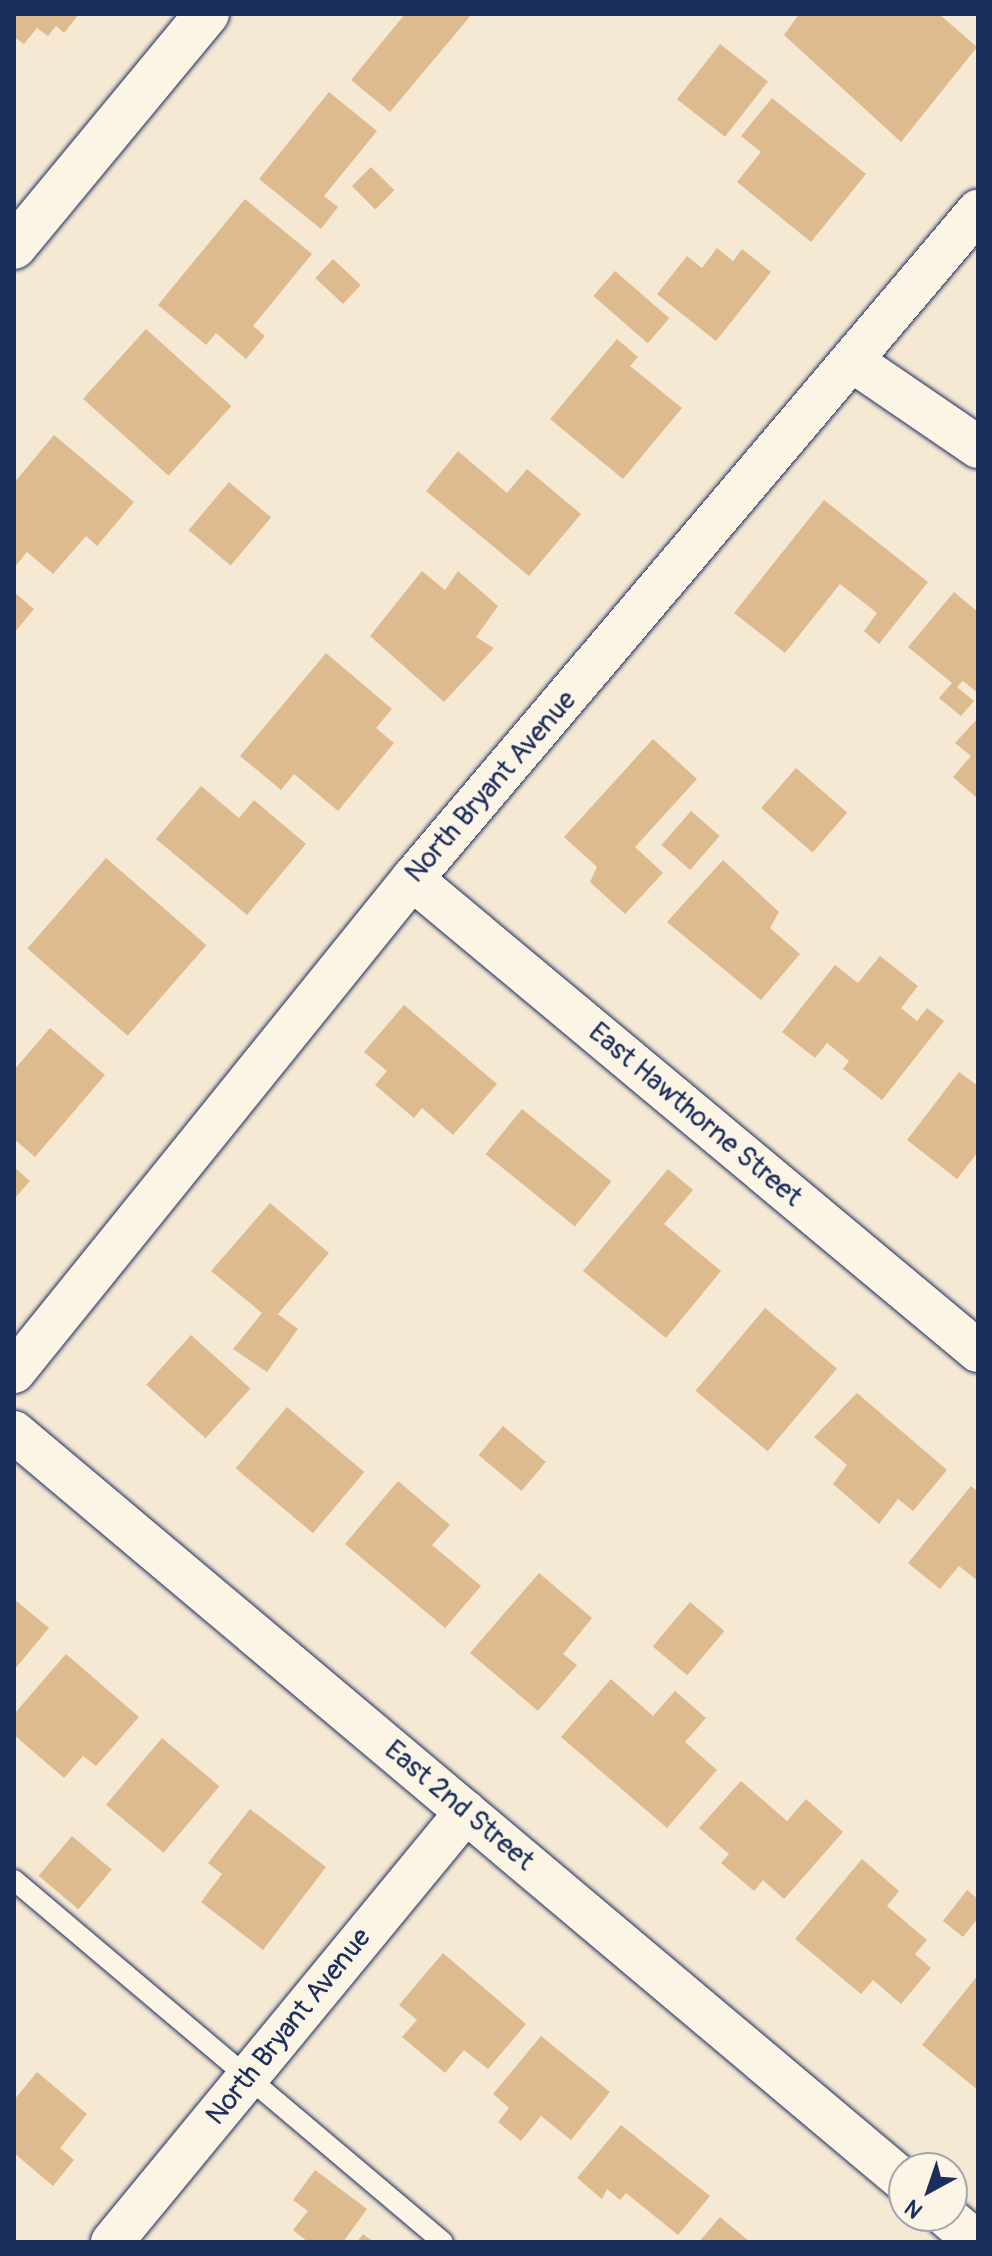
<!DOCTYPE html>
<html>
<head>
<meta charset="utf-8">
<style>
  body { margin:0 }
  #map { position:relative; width:992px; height:2256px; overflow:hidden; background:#f6e9d4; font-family:Pangolin,sans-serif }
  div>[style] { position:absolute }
  .building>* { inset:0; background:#ddbb8f; transform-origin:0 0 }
  .roads { filter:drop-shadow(0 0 2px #1b2f5e) drop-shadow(0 0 2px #1b2f5e) }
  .lane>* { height:20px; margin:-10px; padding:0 10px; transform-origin:10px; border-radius:10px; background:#fcf5e5 }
  .street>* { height:42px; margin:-21px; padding:0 21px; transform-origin:21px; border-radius:21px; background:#fcf5e5 }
  .secondary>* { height:44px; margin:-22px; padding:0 22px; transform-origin:22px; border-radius:22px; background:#fcf5e5 }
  span { translate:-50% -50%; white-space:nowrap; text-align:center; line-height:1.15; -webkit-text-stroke:6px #fcf5e5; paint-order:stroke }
  .street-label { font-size:28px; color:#1b2f5e }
  .frame { position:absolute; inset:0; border:16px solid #1b2f5e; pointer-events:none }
  .north { position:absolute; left:888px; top:2152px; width:80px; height:80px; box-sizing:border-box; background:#fcf5e5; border:2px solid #a2a6af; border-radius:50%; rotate:220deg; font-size:22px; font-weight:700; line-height:32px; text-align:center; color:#1b2f5e }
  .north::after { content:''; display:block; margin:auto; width:28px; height:36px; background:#1b2f5e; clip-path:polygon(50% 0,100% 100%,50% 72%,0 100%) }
</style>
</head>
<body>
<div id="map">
  <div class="building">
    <div style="clip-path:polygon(14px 14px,79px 14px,64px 33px,56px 26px,48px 36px,37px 28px,24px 44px,14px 37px)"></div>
    <div style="clip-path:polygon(405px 14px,472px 14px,390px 112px,351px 80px)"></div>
    <div style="clip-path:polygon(799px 14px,939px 14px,977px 47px,901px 142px,784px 35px)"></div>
    <div style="left:720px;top:44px;width:61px;height:70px;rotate:38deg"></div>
    <div style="clip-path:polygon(329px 92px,377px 131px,324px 196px,338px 207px,321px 229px,259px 179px)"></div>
    <div style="clip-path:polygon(772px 98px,866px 174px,811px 242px,737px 182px,761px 152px,741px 136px)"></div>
    <div style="left:371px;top:167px;width:33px;height:27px;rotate:45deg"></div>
    <div style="clip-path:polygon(245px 199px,312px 254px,253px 326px,265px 336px,246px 359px,216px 333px,206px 345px,158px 305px)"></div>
    <div style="clip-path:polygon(717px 248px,733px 261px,742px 249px,771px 272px,716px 341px,657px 294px,687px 256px,702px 268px)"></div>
    <div style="left:333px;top:259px;width:38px;height:26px;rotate:43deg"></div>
    <div style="left:615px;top:271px;width:72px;height:33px;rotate:41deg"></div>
    <div style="left:146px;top:329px;width:115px;height:94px;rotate:42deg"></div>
    <div style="clip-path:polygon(617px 339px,638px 357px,630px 366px,682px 408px,623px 479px,550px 419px)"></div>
    <div style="clip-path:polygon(54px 435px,134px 502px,97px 546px,86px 536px,53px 574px,27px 552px,14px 568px,14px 483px)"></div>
    <div style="clip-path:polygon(458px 451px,507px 493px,527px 469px,581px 514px,529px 576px,426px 491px)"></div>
    <div style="left:229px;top:482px;width:55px;height:63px;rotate:40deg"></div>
    <div style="clip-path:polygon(824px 500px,928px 582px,879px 644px,864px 631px,877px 613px,840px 584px,785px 653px,734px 613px)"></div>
    <div style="clip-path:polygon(422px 571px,445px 590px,458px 571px,498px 606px,476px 637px,494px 648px,444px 702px,370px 636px)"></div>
    <div style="clip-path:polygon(14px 592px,34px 609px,14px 633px)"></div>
    <div style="clip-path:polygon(954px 592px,978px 612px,978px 693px,963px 681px,957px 687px,974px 701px,961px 716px,939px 698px,952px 683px,908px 647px)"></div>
    <div style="clip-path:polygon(326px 653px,392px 709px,376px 728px,394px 743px,338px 811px,294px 774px,281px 790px,240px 756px)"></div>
    <div style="clip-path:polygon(978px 718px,978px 799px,953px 777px,971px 756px,955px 743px)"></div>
    <div style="clip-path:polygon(653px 739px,697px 779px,635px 847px,663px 873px,625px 914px,590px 882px,597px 867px,564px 837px)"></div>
    <div style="left:796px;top:768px;width:68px;height:53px;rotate:41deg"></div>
    <div style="clip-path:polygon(201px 786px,239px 818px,254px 800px,306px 844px,247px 915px,156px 839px)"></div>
    <div style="left:691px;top:811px;width:38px;height:45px;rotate:41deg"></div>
    <div style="left:106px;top:858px;width:133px;height:120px;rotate:41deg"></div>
    <div style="clip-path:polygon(723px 860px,779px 912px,770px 928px,800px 954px,761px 1000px,667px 922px)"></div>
    <div style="clip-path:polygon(880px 956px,918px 986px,901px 1008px,917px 1021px,927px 1008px,944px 1021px,882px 1100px,843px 1069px,849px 1061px,827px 1043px,815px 1058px,782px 1032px,835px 965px,858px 983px)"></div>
    <div style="clip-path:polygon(404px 1005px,497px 1084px,453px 1135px,422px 1108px,414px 1118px,375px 1085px,387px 1071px,364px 1052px)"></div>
    <div style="clip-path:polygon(50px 1028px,105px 1075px,35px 1157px,14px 1139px,14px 1070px)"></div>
    <div style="clip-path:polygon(959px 1072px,978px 1086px,978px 1152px,957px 1179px,907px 1140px)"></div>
    <div style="left:522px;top:1109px;width:115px;height:58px;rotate:39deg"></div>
    <div style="clip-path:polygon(14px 1167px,30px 1181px,14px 1199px)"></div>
    <div style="clip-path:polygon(668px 1169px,693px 1190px,664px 1224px,721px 1271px,666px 1338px,583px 1271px)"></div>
    <div style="clip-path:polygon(270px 1203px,329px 1253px,278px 1314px,298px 1329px,267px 1372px,233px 1349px,262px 1313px,211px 1271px)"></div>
    <div style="left:765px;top:1308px;width:94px;height:108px;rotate:40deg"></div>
    <div style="left:191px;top:1335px;width:80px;height:67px;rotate:42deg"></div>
    <div style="clip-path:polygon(857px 1393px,947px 1470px,913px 1511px,898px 1499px,879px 1524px,833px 1484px,847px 1465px,814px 1437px)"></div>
    <div style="left:287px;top:1407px;width:101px;height:80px;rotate:40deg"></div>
    <div style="left:503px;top:1426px;width:56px;height:38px;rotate:40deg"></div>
    <div style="clip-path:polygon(398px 1481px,450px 1525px,432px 1545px,481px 1586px,445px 1628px,345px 1544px)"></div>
    <div style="clip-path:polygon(971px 1486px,978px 1492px,978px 1581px,959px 1566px,940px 1589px,908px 1563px)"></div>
    <div style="clip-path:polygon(539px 1573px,592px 1618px,563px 1654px,577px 1665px,538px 1711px,470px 1653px)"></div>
    <div style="clip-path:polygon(14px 1599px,49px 1628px,14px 1670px)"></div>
    <div style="left:690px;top:1602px;width:45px;height:58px;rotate:40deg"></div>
    <div style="clip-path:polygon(66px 1654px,139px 1717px,96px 1766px,83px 1756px,64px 1778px,14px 1735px,14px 1714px)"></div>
    <div style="clip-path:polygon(611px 1679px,653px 1716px,675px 1691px,706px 1718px,685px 1742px,717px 1770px,667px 1828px,561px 1737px)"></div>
    <div style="left:162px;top:1738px;width:75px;height:87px;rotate:40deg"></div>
    <div style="clip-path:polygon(741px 1781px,787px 1821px,806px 1799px,843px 1832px,784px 1899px,763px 1880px,754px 1891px,721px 1863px,729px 1854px,699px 1828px)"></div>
    <div style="clip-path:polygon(250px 1809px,326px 1867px,263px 1950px,201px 1902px,222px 1874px,208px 1863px)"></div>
    <div style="left:72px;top:1836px;width:52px;height:52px;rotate:40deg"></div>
    <div style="clip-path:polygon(862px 1859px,899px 1891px,887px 1906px,927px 1940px,915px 1954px,931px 1968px,901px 2004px,873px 1980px,861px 1994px,795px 1939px)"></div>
    <div style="clip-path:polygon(967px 1890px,978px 1899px,978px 1918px,963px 1937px,943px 1921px)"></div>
    <div style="clip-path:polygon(443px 1953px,526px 2024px,488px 2069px,464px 2050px,445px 2073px,402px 2037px,417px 2020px,399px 2005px)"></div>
    <div style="clip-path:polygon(978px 1975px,978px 2090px,922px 2045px)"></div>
    <div style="clip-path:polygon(541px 2036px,610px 2092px,571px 2140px,541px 2116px,521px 2141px,498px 2122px,509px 2108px,493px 2094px)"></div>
    <div style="clip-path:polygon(37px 2072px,87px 2114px,60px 2148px,74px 2160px,53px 2186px,14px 2153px,14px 2100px)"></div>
    <div style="clip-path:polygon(621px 2125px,710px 2196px,678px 2235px,626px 2193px,620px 2200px,607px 2189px,602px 2199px,577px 2178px)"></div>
    <div style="clip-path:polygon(315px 2170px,367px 2209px,343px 2242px,308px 2242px,293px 2230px,308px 2211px,293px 2200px)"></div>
    <div style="clip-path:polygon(720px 2217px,750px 2242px,699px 2242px)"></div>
    <div style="clip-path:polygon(363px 2234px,374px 2242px,357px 2242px)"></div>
  </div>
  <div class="roads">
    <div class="lane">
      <div style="left:14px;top:1880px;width:561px;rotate:40.16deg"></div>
    </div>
    <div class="street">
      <div style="left:855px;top:363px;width:149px;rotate:34.3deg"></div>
      <div style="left:412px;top:879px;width:737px;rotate:39.83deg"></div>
      <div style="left:14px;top:1372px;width:634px;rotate:-51.09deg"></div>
      <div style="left:412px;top:879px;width:876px;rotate:-49.73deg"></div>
      <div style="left:14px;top:1432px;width:1163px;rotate:40.08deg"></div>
      <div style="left:946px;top:2216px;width:40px;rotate:40deg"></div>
      <div style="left:112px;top:2242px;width:557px;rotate:-50.54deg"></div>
    </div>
    <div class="secondary">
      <div style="left:14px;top:247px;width:303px;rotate:-50.4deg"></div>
    </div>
  </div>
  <div class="street-label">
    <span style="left:491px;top:787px;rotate:-49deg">North Bryant Avenue</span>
    <span style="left:695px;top:1115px;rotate:40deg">East Hawthorne Street</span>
    <span style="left:459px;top:1806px;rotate:40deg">East 2nd Street</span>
    <span style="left:289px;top:2027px;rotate:-51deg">North Bryant Avenue</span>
  </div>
  <div class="frame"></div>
  <div class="north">N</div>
</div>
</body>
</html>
